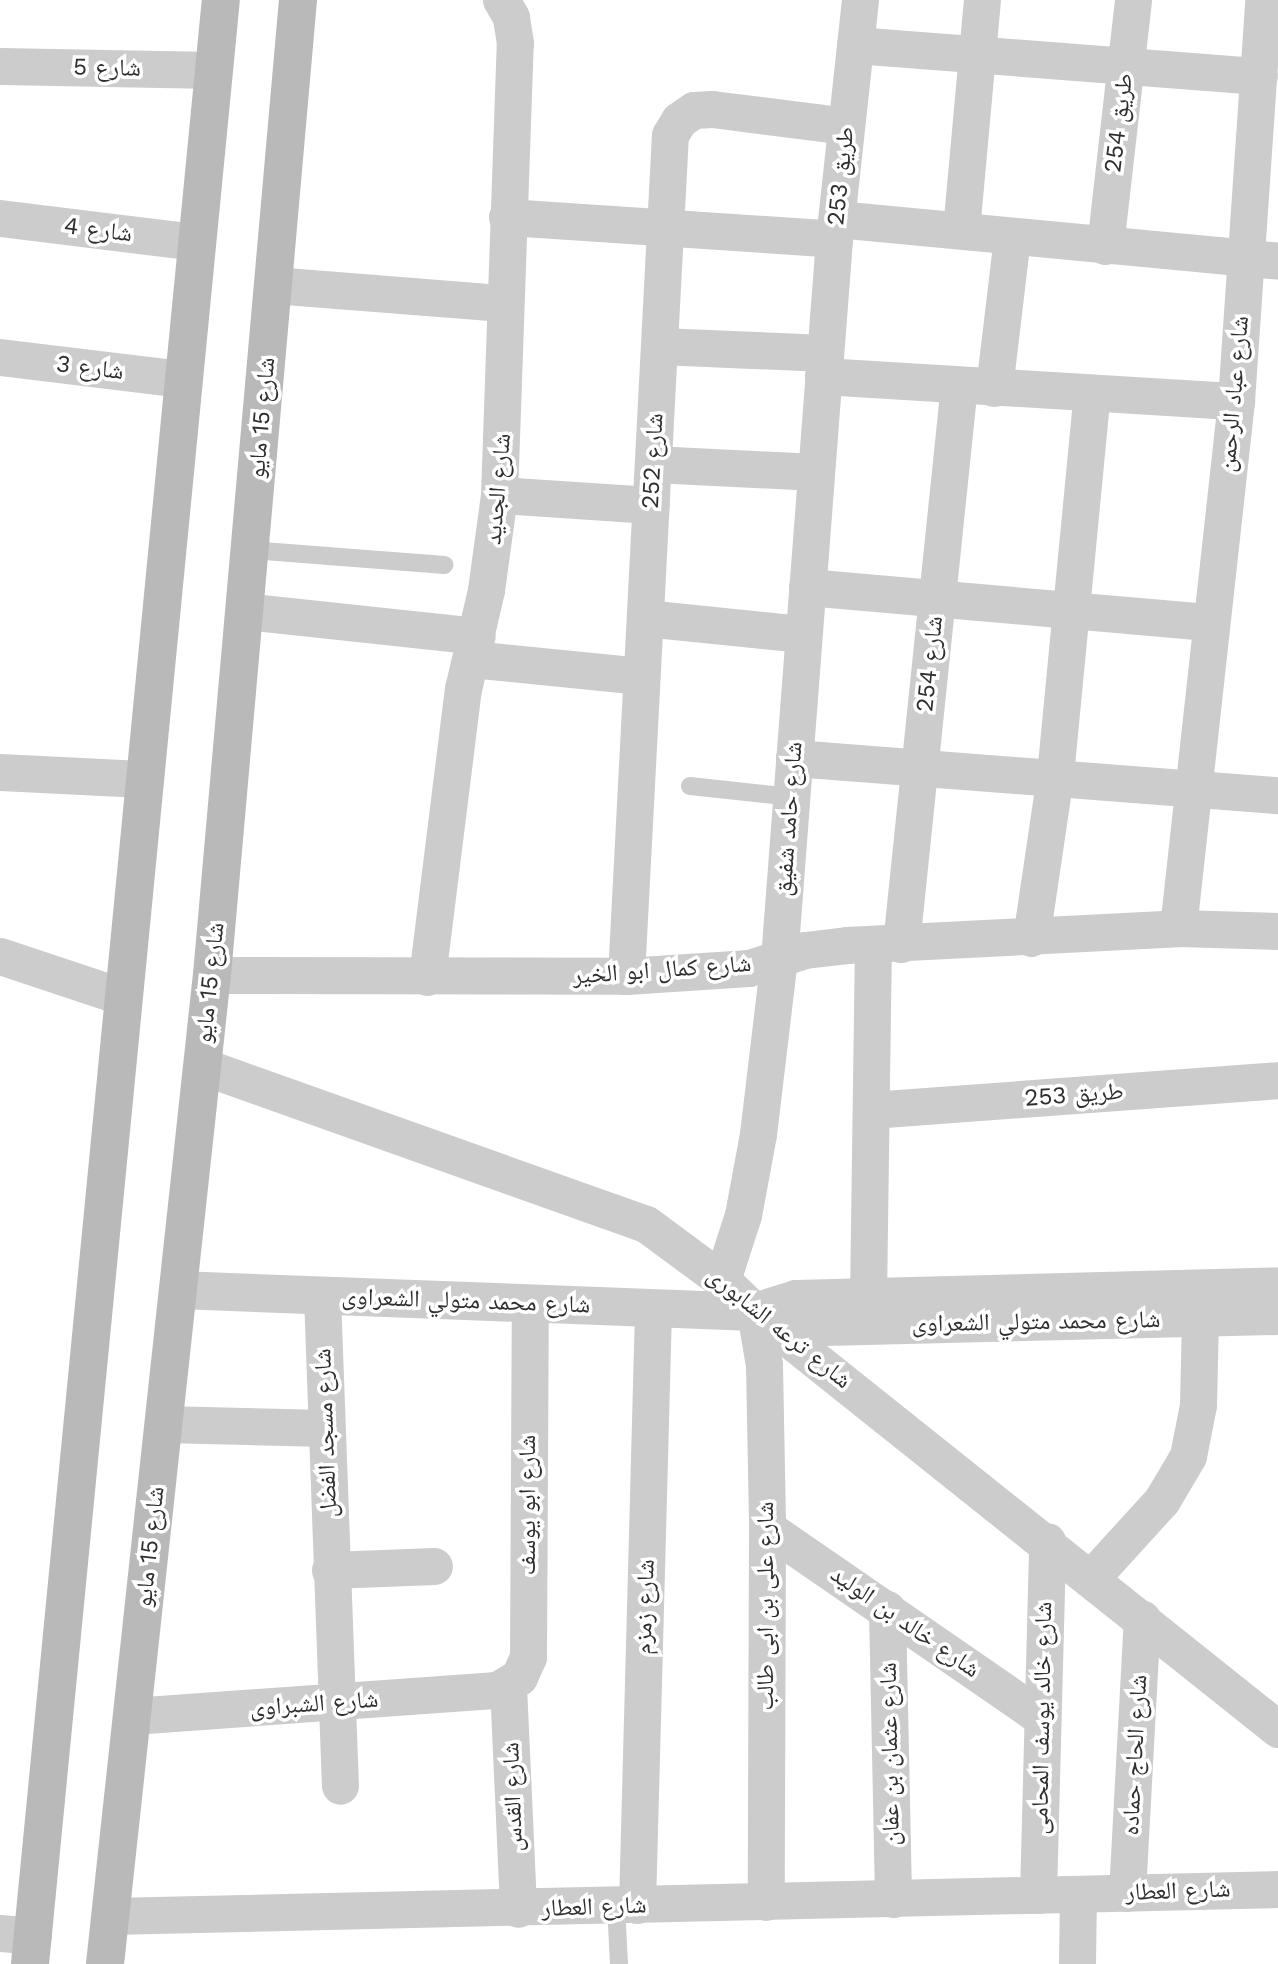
<!DOCTYPE html>
<html>
<head>
<meta charset="utf-8">
<style>
  body { margin:0 }
  #map { position:relative; width:1278px; height:1964px; overflow:hidden; background:#fff; font-family:"Work Sans","Noto Naskh Arabic",sans-serif }
  div>[style] { position:absolute }
  .service>* { height:18px; margin:-9px; padding:0 9px; transform-origin:9px; border-radius:9px; background:#ccc }
  .minor>* { height:37px; margin:-18.5px; padding:0 18.5px; transform-origin:18.5px; border-radius:18.5px; background:#ccc }
  .tertiary>* { height:38px; margin:-19px; padding:0 19px; transform-origin:19px; border-radius:19px; background:#ccc }
  .secondary>* { height:38px; margin:-19px; padding:0 19px; transform-origin:19px; border-radius:19px; background:#b9b9b9 }
  span { translate:-50% -50%; white-space:nowrap; text-align:center; line-height:1.15; -webkit-text-stroke:7px #fff; paint-order:stroke }
  .street-label { font-size:24px; color:#2f2f2f }
</style>
</head>
<body>
<div id="map">
  <div class="service">
    <div style="left:250px;top:550px;width:195px;rotate:4.4deg"></div>
    <div style="left:690px;top:786px;width:102px;rotate:6.2deg"></div>
    <div style="left:616px;top:1906px;width:58px;rotate:87deg"></div>
  </div>
  <div class="minor">
    <div style="left:855px;top:45px;width:405px;rotate:4.4deg"></div>
    <div style="left:0;top:66px;width:214px;rotate:1.1deg"></div>
    <div style="left:507px;top:217px;width:328px;rotate:3.8deg"></div>
    <div style="left:0;top:218px;width:197px;rotate:7deg"></div>
    <div style="left:837px;top:219px;width:443px;rotate:5.4deg"></div>
    <div style="left:961px;top:230px;width:231px;rotate:-84.8deg"></div>
    <div style="left:1105px;top:246px;width:248px;rotate:-83.5deg"></div>
    <div style="left:273px;top:285px;width:231px;rotate:4.5deg"></div>
    <div style="left:659px;top:346px;width:166px;rotate:2.4deg"></div>
    <div style="left:0;top:357px;width:182px;rotate:6.9deg"></div>
    <div style="left:823px;top:376px;width:414px;rotate:3.5deg"></div>
    <div style="left:994px;top:388px;width:152px;rotate:-83.2deg"></div>
    <div style="left:653px;top:464px;width:163px;rotate:2.8deg"></div>
    <div style="left:499px;top:495px;width:152px;rotate:3.8deg"></div>
    <div style="left:807px;top:587px;width:405px;rotate:5deg"></div>
    <div style="left:244px;top:611px;width:234px;rotate:6.1deg"></div>
    <div style="left:645px;top:618px;width:159px;rotate:5.8deg"></div>
    <div style="left:471px;top:659px;width:171px;rotate:5.7deg"></div>
    <div style="left:794px;top:758px;width:485px;rotate:4.4deg"></div>
    <div style="left:0;top:772px;width:142px;rotate:2.8deg"></div>
    <div style="left:1178px;top:928px;width:530px;rotate:-83.72deg"></div>
    <div style="left:1236px;top:401px;width:402px;rotate:-86.1deg"></div>
    <div style="left:1031px;top:938px;width:165px;rotate:-81.6deg"></div>
    <div style="left:1055px;top:775px;width:384px;rotate:-84.5deg"></div>
    <div style="left:901px;top:944px;width:562px;rotate:-84.08deg"></div>
    <div style="left:0;top:956px;width:130px;rotate:18.4deg"></div>
    <div style="left:212px;top:975px;width:414px;rotate:0.1deg"></div>
    <div style="left:626px;top:976px;width:123px;rotate:-3.7deg"></div>
    <div style="left:749px;top:968px;width:59px;rotate:-17.8deg"></div>
    <div style="left:805px;top:950px;width:42px;rotate:-6.8deg"></div>
    <div style="left:847px;top:945px;width:331px;rotate:-2.9deg"></div>
    <div style="left:1178px;top:928px;width:100px;rotate:1.7deg"></div>
    <div style="left:626px;top:976px;width:842px;rotate:-87.01deg"></div>
    <div style="left:670px;top:135px;width:17px;rotate:-59deg"></div>
    <div style="left:679px;top:120px;width:18px;rotate:-34deg"></div>
    <div style="left:694px;top:110px;width:18px;rotate:-3deg"></div>
    <div style="left:712px;top:109px;width:135px;rotate:7.2deg"></div>
    <div style="left:427px;top:977px;width:290px;rotate:-82.9deg"></div>
    <div style="left:463px;top:689px;width:102px;rotate:-76.9deg"></div>
    <div style="left:486px;top:590px;width:96px;rotate:-82.2deg"></div>
    <div style="left:499px;top:495px;width:452px;rotate:-88deg"></div>
    <div style="left:515px;top:43px;width:26px;rotate:-99deg"></div>
    <div style="left:511px;top:17px;width:20px;rotate:-120deg"></div>
    <div style="left:202px;top:1066px;width:471px;rotate:19.6deg"></div>
    <div style="left:646px;top:1224px;width:94px;rotate:36.4deg"></div>
    <div style="left:722px;top:1280px;width:46px;rotate:44.1deg"></div>
    <div style="left:755px;top:1312px;width:669px;rotate:38.57deg"></div>
    <div style="left:871px;top:1110px;width:408px;rotate:-4.2deg"></div>
    <div style="left:722px;top:1280px;width:68px;rotate:-72.1deg"></div>
    <div style="left:743px;top:1215px;width:82px;rotate:-79.5deg"></div>
    <div style="left:758px;top:1134px;width:176px;rotate:-83.2deg"></div>
    <div style="left:779px;top:959px;width:722px;rotate:-85.63deg"></div>
    <div style="left:834px;top:239px;width:240px;rotate:-83.8deg"></div>
    <div style="left:322px;top:1296px;width:490px;rotate:87.9deg"></div>
    <div style="left:868px;top:1298px;width:353px;rotate:-89.2deg"></div>
    <div style="left:755px;top:1312px;width:54px;rotate:80.4deg"></div>
    <div style="left:764px;top:1365px;width:163px;rotate:88.9deg"></div>
    <div style="left:767px;top:1528px;width:374px;rotate:90.2deg"></div>
    <div style="left:163px;top:1424px;width:162px;rotate:1.4deg"></div>
    <div style="left:767px;top:1528px;width:334px;rotate:34.6deg"></div>
    <div style="left:330px;top:1570px;width:104px;rotate:-2.2deg"></div>
    <div style="left:1092px;top:1577px;width:104px;rotate:-47.7deg"></div>
    <div style="left:1162px;top:1500px;width:51px;rotate:-59.4deg"></div>
    <div style="left:1188px;top:1456px;width:52px;rotate:-78.9deg"></div>
    <div style="left:1198px;top:1405px;width:87px;rotate:-88.7deg"></div>
    <div style="left:887px;top:1609px;width:290px;rotate:88.8deg"></div>
    <div style="left:508px;top:1686px;width:223px;rotate:87.4deg"></div>
    <div style="left:132px;top:1716px;width:366px;rotate:-4.1deg"></div>
    <div style="left:497px;top:1690px;width:26px;rotate:-31deg"></div>
    <div style="left:519px;top:1677px;width:22px;rotate:-66deg"></div>
    <div style="left:528px;top:1657px;width:354px;rotate:-89.7deg"></div>
    <div style="left:1127px;top:1893px;width:275px;rotate:-86.9deg"></div>
    <div style="left:1038px;top:1895px;width:354px;rotate:-88.5deg"></div>
    <div style="left:637px;top:1905px;width:597px;rotate:-88.46deg"></div>
    <div style="left:110px;top:1916px;width:1168px;rotate:-1.32deg"></div>
    <div style="left:0;top:1933px;width:33px;rotate:5deg"></div>
    <div style="left:1077px;top:1964px;width:70px;rotate:-89.2deg"></div>
  </div>
  <div class="tertiary">
    <div style="left:178px;top:1290px;width:577px;rotate:2.18deg"></div>
    <div style="left:755px;top:1312px;width:28px;rotate:21deg"></div>
    <div style="left:781px;top:1322px;width:44px;rotate:6.5deg"></div>
    <div style="left:825px;top:1327px;width:453px;rotate:-1.4deg"></div>
    <div style="left:755px;top:1312px;width:43px;rotate:-17.6deg"></div>
    <div style="left:796px;top:1299px;width:482px;rotate:-1.5deg"></div>
  </div>
  <div class="secondary">
    <div style="left:30px;top:1964px;width:1973px;rotate:-84.45deg"></div>
    <div style="left:105px;top:1964px;width:995px;rotate:-83.83deg"></div>
    <div style="left:212px;top:975px;width:979px;rotate:-84.96deg"></div>
  </div>
  <div class="street-label">
    <span style="left:107px;top:68px;rotate:1deg">شارع 5</span>
    <span style="left:1119px;top:123px;rotate:-83deg">طريق 254</span>
    <span style="left:841px;top:176px;rotate:-84deg">طريق 253</span>
    <span style="left:98px;top:230px;rotate:7deg">شارع 4</span>
    <span style="left:90px;top:368px;rotate:7deg">شارع 3</span>
    <span style="left:1234px;top:394px;rotate:-85deg">شارع عباد الرحمن</span>
    <span style="left:262px;top:418px;rotate:-85deg">شارع 15 مايو</span>
    <span style="left:653px;top:461px;rotate:-87deg">شارع 252</span>
    <span style="left:498px;top:489px;rotate:-85deg">شارع الجديد</span>
    <span style="left:930px;top:664px;rotate:-84deg">شارع 254</span>
    <span style="left:789px;top:819px;rotate:-86deg">شارع حامد شفيق</span>
    <span style="left:662px;top:970px;rotate:-4deg">شارع كمال ابو الخير</span>
    <span style="left:210px;top:983px;rotate:-84deg">شارع 15 مايو</span>
    <span style="left:1074px;top:1095px;rotate:-4deg">طريق 253</span>
    <span style="left:466px;top:1301px;rotate:2deg">شارع محمد متولي الشعراوى</span>
    <span style="left:1036px;top:1322px;rotate:-1deg">شارع محمد متولي الشعراوى</span>
    <span style="left:779px;top:1328px;rotate:39deg">شارع ترعه الشابورى</span>
    <span style="left:326px;top:1433px;rotate:-92deg">شارع مسجد الفضل</span>
    <span style="left:528px;top:1505px;rotate:-90deg">شارع ابو يوسف</span>
    <span style="left:150px;top:1547px;rotate:-84deg">شارع 15 مايو</span>
    <span style="left:766px;top:1606px;rotate:-90deg">شارع على بن ابى طالب</span>
    <span style="left:645px;top:1607px;rotate:-88deg">شارع زمزم</span>
    <span style="left:905px;top:1622px;rotate:35deg">شارع خالد بن الوليد</span>
    <span style="left:314px;top:1704px;rotate:-4deg">شارع الشبراوى</span>
    <span style="left:1042px;top:1718px;rotate:-89deg">شارع خالد يوسف المحامى</span>
    <span style="left:890px;top:1754px;rotate:-91deg">شارع عثمان بن عفان</span>
    <span style="left:1135px;top:1755px;rotate:-87deg">شارع الحاج حماده</span>
    <span style="left:513px;top:1797px;rotate:-92deg">شارع القدس</span>
    <span style="left:1178px;top:1891px;rotate:-2deg">شارع العطار</span>
    <span style="left:594px;top:1907px;rotate:-2deg">شارع العطار</span>
  </div>
</div>
</body>
</html>
